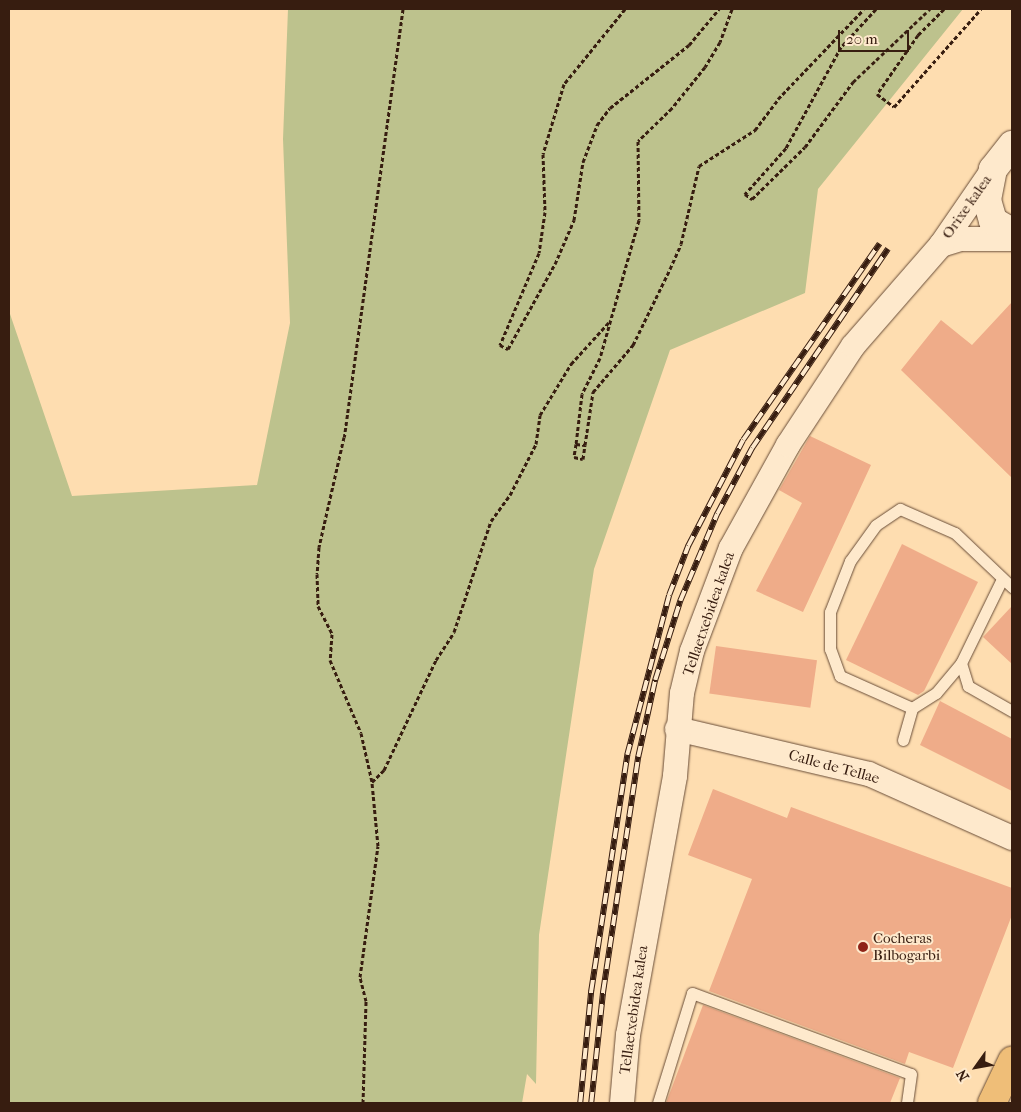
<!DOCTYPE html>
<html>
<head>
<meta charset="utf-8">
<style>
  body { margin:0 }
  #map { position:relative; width:1021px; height:1112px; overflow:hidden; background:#feddb0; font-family:"IM FELL French Canon",serif }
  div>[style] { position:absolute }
  .green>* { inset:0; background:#bdc28d }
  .building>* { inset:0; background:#efac89; transform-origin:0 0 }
  .path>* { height:3px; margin-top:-1.5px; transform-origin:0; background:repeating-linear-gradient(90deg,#371d10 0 4px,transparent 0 6.5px) }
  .roads { filter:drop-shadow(0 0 1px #694d38) drop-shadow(0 0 1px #694d38) }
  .lane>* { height:11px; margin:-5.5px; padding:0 5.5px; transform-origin:5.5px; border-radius:5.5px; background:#fee9cc }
  .street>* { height:24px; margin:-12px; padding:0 12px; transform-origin:12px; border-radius:12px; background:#fee9cc }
  .secondary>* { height:28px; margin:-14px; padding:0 14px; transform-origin:14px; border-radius:14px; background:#fee9cc }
  .primary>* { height:28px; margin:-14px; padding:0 14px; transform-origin:14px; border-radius:14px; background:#efbe78 }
  .rail>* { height:5.5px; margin-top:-2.75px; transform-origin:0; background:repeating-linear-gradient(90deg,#fee9cc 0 11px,#371d10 0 22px); box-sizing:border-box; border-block:1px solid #371d10 }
  .path-bridge>* { height:3px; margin-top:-1.5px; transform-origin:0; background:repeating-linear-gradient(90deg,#371d10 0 4px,transparent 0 6.5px) }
  .dots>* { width:14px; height:14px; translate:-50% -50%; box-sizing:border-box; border:2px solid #fee9cc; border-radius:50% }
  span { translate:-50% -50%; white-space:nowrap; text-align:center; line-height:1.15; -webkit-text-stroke:4px #fee9cc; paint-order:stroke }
  .street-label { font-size:15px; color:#371d10 }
  .poi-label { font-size:15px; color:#371d10 }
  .left { translate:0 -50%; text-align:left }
  .frame { position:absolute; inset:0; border:10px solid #371d10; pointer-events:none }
  .north { position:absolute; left:951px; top:1042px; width:50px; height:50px; -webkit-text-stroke:4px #fee9cc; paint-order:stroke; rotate:238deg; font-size:14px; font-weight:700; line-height:20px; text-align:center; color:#371d10 }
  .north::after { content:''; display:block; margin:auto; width:18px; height:22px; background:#371d10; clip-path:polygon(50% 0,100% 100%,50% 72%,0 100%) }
  .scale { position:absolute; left:838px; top:30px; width:71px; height:22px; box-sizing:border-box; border:2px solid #371d10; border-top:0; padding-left:6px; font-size:15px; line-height:18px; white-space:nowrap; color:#371d10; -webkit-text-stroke:4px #fee9cc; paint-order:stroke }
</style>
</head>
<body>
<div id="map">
  <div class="green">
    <div style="clip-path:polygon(288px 9px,963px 9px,818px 189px,805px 293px,670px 350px,594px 569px,539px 935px,536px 1084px,527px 1074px,522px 1103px,9px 1103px,9px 311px,72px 496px,257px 485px,290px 323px,283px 139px)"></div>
  </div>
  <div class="building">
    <div style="clip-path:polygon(1012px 302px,1012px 478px,901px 370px,941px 320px,972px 345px)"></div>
    <div style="clip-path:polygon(810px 436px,871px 465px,803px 612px,756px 591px,802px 503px,779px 490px)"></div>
    <div style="clip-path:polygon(902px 544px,978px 582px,924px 691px,918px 695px,846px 660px)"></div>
    <div style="clip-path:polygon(1012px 606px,1012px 664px,983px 637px)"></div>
    <div style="left:716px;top:646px;width:102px;height:48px;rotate:8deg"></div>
    <div style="clip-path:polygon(940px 701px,1012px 739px,1012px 791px,920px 745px)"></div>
    <div style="clip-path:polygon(713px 789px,787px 818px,791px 807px,1012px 888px,1012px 915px,953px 1068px,909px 1052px,905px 1064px,709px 991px,752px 879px,688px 855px)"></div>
    <div style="clip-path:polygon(703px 1005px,900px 1078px,890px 1103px,666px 1103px)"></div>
  </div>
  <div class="path">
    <div style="left:403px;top:9px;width:432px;rotate:97.8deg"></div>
    <div style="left:344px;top:437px;width:113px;rotate:102.8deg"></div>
    <div style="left:319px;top:547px;width:27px;rotate:94deg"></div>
    <div style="left:317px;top:574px;width:32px;rotate:88deg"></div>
    <div style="left:318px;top:606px;width:31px;rotate:63deg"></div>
    <div style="left:332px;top:634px;width:26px;rotate:94deg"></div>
    <div style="left:330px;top:660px;width:79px;rotate:67deg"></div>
    <div style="left:361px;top:733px;width:50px;rotate:77.3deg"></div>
    <div style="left:372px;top:782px;width:17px;rotate:-45deg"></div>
    <div style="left:384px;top:770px;width:122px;rotate:-64.7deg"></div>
    <div style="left:436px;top:660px;width:33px;rotate:-57deg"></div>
    <div style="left:454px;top:632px;width:117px;rotate:-71.6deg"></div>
    <div style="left:491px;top:521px;width:32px;rotate:-54deg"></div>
    <div style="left:510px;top:495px;width:57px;rotate:-63deg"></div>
    <div style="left:536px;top:444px;width:29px;rotate:-82deg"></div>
    <div style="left:540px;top:415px;width:60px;rotate:-58.7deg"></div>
    <div style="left:571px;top:364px;width:59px;rotate:-47.7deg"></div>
    <div style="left:625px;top:9px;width:97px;rotate:129.1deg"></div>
    <div style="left:564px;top:84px;width:73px;rotate:106.7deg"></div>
    <div style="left:543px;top:154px;width:58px;rotate:88deg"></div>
    <div style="left:545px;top:212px;width:41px;rotate:98.3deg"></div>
    <div style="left:539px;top:253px;width:100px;rotate:113deg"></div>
    <div style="left:500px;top:345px;width:9px;rotate:27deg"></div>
    <div style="left:508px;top:349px;width:97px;rotate:-61.1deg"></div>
    <div style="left:555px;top:264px;width:48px;rotate:-66.6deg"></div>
    <div style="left:574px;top:220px;width:59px;rotate:-81.2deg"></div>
    <div style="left:583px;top:162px;width:40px;rotate:-69deg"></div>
    <div style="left:597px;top:125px;width:21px;rotate:-53deg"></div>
    <div style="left:610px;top:108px;width:101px;rotate:-38.6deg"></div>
    <div style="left:689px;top:45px;width:47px;rotate:-50.2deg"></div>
    <div style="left:944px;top:9px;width:37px;rotate:135deg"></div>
    <div style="left:918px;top:35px;width:72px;rotate:124.8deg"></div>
    <div style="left:877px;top:94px;width:21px;rotate:37deg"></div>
    <div style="left:894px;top:107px;width:131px;rotate:-48.4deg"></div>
    <div style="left:576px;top:444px;width:13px;rotate:99deg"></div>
    <div style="left:574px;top:457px;width:9px;rotate:13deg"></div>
    <div style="left:583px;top:459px;width:14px;rotate:-82deg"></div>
    <div style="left:363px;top:1103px;width:102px;rotate:-88.3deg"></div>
    <div style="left:366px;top:1001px;width:25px;rotate:-104deg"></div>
    <div style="left:360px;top:977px;width:132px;rotate:-82.2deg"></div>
    <div style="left:378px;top:846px;width:64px;rotate:-95.4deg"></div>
  </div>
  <div class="roads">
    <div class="lane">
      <div style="left:1002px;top:579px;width:93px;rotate:116deg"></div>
      <div style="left:961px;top:663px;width:24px;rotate:73deg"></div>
      <div style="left:968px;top:686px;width:51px;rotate:29.6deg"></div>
      <div style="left:912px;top:708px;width:28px;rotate:-32deg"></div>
      <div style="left:936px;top:693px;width:39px;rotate:-50deg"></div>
      <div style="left:903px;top:740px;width:33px;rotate:-74deg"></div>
      <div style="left:912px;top:708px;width:79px;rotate:-156deg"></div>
      <div style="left:840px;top:676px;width:29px;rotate:-110deg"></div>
      <div style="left:830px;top:649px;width:37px;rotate:-90deg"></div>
      <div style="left:830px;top:612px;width:55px;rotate:-68.6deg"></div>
      <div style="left:850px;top:561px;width:44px;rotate:-54.2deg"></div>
      <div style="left:876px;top:525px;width:29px;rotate:-34deg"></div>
      <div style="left:900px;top:509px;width:60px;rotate:23.6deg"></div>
      <div style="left:955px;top:533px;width:79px;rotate:43.5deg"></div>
      <div style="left:658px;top:1103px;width:115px;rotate:-72.8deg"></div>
      <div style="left:692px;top:993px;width:233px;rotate:20.3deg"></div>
      <div style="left:911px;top:1074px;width:29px;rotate:98deg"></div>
    </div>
    <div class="street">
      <div style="left:941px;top:245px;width:21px;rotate:-17deg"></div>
      <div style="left:961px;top:239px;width:51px"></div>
      <div style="left:677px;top:729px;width:197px;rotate:13.2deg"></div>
      <div style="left:869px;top:774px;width:157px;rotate:24.1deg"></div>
      <div style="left:622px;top:1103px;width:68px;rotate:-85deg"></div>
      <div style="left:628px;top:1035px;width:263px;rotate:-79.7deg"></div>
      <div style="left:675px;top:776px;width:83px;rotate:-85.2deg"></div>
      <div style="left:682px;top:693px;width:43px;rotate:-76.6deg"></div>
      <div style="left:692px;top:651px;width:110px;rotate:-69.3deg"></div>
      <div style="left:731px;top:548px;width:118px;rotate:-61deg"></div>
      <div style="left:788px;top:445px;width:118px;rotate:-56.7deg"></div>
      <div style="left:853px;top:346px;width:134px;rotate:-48.9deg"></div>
      <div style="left:941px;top:245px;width:90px;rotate:-55.4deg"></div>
    </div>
    <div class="secondary">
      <div style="left:1012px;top:145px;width:31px;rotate:128deg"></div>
      <div style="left:993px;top:169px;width:32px;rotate:101deg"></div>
      <div style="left:987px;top:200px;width:22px;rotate:74deg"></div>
      <div style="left:993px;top:221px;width:22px;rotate:30deg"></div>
    </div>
    <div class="primary">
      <div style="left:992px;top:1103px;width:47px;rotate:-64.5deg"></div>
    </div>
  </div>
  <div class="rail">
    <div style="left:580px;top:1103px;width:113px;rotate:-84.4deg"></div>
    <div style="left:591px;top:991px;width:239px;rotate:-81.3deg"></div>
    <div style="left:627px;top:755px;width:165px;rotate:-75.3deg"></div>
    <div style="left:669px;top:595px;width:53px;rotate:-68.8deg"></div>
    <div style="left:688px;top:546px;width:119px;rotate:-62.6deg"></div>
    <div style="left:743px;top:440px;width:239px;rotate:-55.2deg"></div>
    <div style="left:591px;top:1103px;width:113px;rotate:-83.9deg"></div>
    <div style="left:603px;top:991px;width:237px;rotate:-81.5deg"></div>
    <div style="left:638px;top:757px;width:79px;rotate:-77.6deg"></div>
    <div style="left:655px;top:680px;width:83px;rotate:-72.4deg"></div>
    <div style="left:680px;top:601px;width:95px;rotate:-67deg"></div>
    <div style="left:717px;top:514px;width:75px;rotate:-62.1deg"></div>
    <div style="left:752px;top:448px;width:241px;rotate:-55.7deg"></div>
  </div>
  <div class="path-bridge">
    <div style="left:732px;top:9px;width:35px;rotate:110deg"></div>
    <div style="left:720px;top:42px;width:29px;rotate:121deg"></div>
    <div style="left:705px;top:67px;width:53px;rotate:128.8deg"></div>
    <div style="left:672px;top:108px;width:47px;rotate:135.9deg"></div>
    <div style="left:638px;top:141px;width:79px;rotate:89.3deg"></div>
    <div style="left:639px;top:220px;width:143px;rotate:105.8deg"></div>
    <div style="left:600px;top:358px;width:40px;rotate:116.6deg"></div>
    <div style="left:582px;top:394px;width:50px;rotate:96.8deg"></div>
    <div style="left:576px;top:444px;width:9px;rotate:6deg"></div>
    <div style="left:585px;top:445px;width:54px;rotate:-81.4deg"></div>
    <div style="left:593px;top:392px;width:62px;rotate:-49.6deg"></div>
    <div style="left:633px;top:345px;width:85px;rotate:-64deg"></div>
    <div style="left:670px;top:269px;width:27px;rotate:-66deg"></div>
    <div style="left:681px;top:244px;width:80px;rotate:-77deg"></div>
    <div style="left:699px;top:166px;width:67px;rotate:-32.7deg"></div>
    <div style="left:755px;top:130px;width:39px;rotate:-53deg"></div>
    <div style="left:778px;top:99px;width:124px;rotate:-46.3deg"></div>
    <div style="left:876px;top:9px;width:52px;rotate:132.6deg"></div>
    <div style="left:841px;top:47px;width:115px;rotate:118.6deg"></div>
    <div style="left:786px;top:148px;width:62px;rotate:131.7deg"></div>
    <div style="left:745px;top:194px;width:9px;rotate:36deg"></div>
    <div style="left:752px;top:199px;width:74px;rotate:-44.5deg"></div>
    <div style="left:805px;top:147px;width:81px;rotate:-53.6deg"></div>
    <div style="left:853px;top:82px;width:106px;rotate:-43.5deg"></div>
  </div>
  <div class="dots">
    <div style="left:863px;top:947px;background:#8f2418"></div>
  </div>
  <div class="street-label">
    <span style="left:967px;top:207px;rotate:-55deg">Orixe kalea</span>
    <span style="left:709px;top:614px;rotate:-71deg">Tellaetxebidea kalea</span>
    <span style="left:834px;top:767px;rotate:15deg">Calle de Tellae</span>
    <span style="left:634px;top:1010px;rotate:-82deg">Tellaetxebidea kalea</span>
  </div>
  <div class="poi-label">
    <span class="left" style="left:873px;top:947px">Cocheras<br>Bilbogarbi</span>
  </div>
  <div class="frame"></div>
  <div class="north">N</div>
  <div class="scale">20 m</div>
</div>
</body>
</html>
